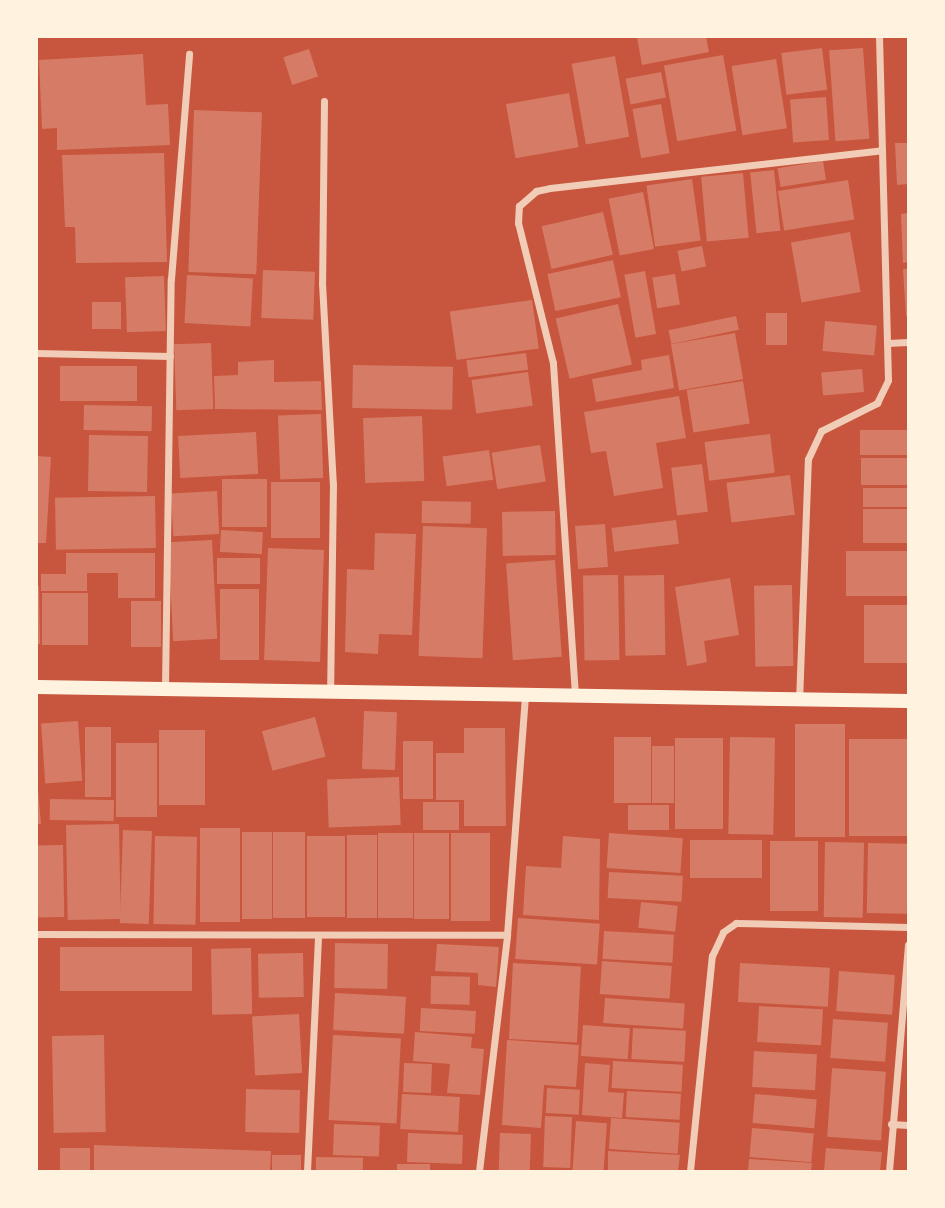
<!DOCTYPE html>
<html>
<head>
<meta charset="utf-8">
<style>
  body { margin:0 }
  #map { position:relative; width:945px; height:1208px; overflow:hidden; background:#c8553d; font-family:Karla,sans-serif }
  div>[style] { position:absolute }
  .building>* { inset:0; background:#d67c66; transform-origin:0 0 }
  .minor>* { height:7px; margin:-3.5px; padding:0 3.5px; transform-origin:3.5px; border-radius:3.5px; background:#f1ccb7 }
  .secondary>* { height:14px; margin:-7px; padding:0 7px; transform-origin:7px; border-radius:7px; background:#fff3e0 }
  span { translate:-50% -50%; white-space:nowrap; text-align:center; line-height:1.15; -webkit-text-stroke:5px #fff3e0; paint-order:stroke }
  .frame { position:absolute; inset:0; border:38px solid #fff3e0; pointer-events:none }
</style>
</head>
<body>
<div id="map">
  <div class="building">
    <div style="clip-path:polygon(637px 37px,706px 37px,709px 52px,642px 65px)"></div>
    <div style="left:822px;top:48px;width:42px;height:41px;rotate:83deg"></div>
    <div style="left:863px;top:48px;width:91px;height:34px;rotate:86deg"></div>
    <div style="left:309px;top:49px;width:29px;height:27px;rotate:72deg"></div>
    <div style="clip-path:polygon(143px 54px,146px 105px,168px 104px,170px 145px,57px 150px,57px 128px,42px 129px,39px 60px)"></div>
    <div style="left:723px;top:55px;width:77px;height:60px;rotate:80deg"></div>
    <div style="left:615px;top:56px;width:82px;height:44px;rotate:80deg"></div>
    <div style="left:776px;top:59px;width:70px;height:45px;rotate:81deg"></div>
    <div style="left:661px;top:72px;width:26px;height:36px;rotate:79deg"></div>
    <div style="left:569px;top:93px;width:55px;height:64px;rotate:80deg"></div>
    <div style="left:826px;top:97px;width:43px;height:36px;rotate:86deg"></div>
    <div style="left:661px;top:104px;width:50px;height:29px;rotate:80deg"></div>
    <div style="left:194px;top:110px;width:68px;height:162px;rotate:2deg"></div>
    <div style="clip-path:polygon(895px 143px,908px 143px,908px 184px,897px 185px)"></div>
    <div style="clip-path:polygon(164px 153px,167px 262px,76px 263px,75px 227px,65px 227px,62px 155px)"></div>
    <div style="left:823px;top:161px;width:19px;height:46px;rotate:81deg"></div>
    <div style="left:774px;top:170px;width:61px;height:24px;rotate:84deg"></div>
    <div style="left:743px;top:173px;width:65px;height:42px;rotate:85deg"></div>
    <div style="left:692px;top:179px;width:62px;height:46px;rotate:82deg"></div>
    <div style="left:848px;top:180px;width:40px;height:71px;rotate:81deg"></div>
    <div style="left:643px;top:192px;width:58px;height:35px;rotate:79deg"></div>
    <div style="left:603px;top:212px;width:44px;height:63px;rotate:77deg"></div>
    <div style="clip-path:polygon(908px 213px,908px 262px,903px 263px,901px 214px)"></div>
    <div style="left:850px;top:232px;width:61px;height:60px;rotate:80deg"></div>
    <div style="left:702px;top:246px;width:21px;height:25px;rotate:79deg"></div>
    <div style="left:613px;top:260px;width:38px;height:67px;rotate:78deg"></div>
    <div style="clip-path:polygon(903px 269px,908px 269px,908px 316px,906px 316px)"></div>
    <div style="left:263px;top:270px;width:52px;height:48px;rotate:2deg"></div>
    <div style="left:645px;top:271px;width:64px;height:21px;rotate:80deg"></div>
    <div style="left:675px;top:274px;width:31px;height:23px;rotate:81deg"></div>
    <div style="left:187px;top:275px;width:66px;height:48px;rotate:3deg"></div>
    <div style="left:164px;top:276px;width:55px;height:39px;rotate:88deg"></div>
    <div style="left:532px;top:300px;width:49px;height:83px;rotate:82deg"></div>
    <div style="left:92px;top:302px;width:29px;height:27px"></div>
    <div style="left:618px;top:304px;width:62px;height:64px;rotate:77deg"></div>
    <div style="left:766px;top:313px;width:21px;height:32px"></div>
    <div style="left:736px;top:316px;width:14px;height:69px;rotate:78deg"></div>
    <div style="left:825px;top:321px;width:52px;height:30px;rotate:5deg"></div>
    <div style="left:735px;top:333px;width:47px;height:65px;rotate:80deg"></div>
    <div style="left:211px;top:343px;width:66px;height:37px;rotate:88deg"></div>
    <div style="left:526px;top:353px;width:17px;height:60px;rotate:83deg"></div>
    <div style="clip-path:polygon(669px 355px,674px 388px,596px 402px,592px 379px,642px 370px,641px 360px)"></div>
    <div style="clip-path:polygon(274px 360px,274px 382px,321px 381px,322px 410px,215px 409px,214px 376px,238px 375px,238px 362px)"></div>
    <div style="left:353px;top:365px;width:100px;height:43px;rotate:1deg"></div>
    <div style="left:60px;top:366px;width:77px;height:35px"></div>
    <div style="left:862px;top:369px;width:23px;height:41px;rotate:85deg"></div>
    <div style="left:528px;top:372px;width:34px;height:57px;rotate:82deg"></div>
    <div style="left:743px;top:381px;width:43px;height:57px;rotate:81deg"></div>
    <div style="clip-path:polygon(679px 396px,686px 438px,656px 443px,663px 488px,614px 496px,606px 451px,591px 453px,584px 412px)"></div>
    <div style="left:84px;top:405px;width:68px;height:25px;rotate:1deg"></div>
    <div style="left:321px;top:414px;width:64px;height:43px;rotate:88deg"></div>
    <div style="left:422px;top:416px;width:65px;height:59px;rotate:88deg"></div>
    <div style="left:908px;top:430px;width:25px;height:48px;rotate:90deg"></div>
    <div style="left:256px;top:432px;width:42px;height:78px;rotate:87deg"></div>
    <div style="left:770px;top:434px;width:39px;height:66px;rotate:83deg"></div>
    <div style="left:89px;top:435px;width:59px;height:56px;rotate:1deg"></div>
    <div style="left:540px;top:445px;width:37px;height:49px;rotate:81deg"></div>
    <div style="left:489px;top:450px;width:30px;height:47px;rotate:82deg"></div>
    <div style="clip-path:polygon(37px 456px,51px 457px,46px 543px,37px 543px)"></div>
    <div style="left:908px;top:458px;width:27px;height:47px;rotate:90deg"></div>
    <div style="left:702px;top:464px;width:48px;height:31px;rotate:83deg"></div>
    <div style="left:790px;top:475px;width:40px;height:64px;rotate:83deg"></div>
    <div style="left:222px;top:479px;width:45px;height:48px"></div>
    <div style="left:271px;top:482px;width:49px;height:56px"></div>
    <div style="left:908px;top:488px;width:19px;height:45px;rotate:90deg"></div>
    <div style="left:217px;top:491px;width:43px;height:46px;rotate:87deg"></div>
    <div style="left:155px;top:496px;width:52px;height:100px;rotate:89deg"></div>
    <div style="left:422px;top:501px;width:49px;height:22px;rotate:1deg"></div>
    <div style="left:908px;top:509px;width:34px;height:45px;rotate:90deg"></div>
    <div style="left:555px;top:511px;width:44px;height:53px;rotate:89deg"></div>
    <div style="left:676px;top:520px;width:24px;height:65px;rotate:83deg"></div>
    <div style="left:605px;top:524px;width:43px;height:30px;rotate:86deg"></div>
    <div style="left:423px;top:526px;width:64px;height:130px;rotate:2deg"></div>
    <div style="left:221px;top:530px;width:42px;height:22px;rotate:3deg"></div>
    <div style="clip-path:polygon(375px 533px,416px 534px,412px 635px,379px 634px,378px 654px,345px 652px,347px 569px,374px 570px)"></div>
    <div style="left:212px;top:540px;width:99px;height:44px;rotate:87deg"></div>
    <div style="left:268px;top:548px;width:56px;height:112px;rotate:2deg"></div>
    <div style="left:908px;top:551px;width:45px;height:62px;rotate:90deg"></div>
    <div style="clip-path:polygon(66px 553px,155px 553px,155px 598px,118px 598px,118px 573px,87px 573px,87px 591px,41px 591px,41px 574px,66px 574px)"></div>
    <div style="left:260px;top:558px;width:26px;height:43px;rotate:90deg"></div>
    <div style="left:555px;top:560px;width:97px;height:49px;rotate:86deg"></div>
    <div style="left:618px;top:575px;width:85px;height:35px;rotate:89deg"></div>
    <div style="left:664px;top:575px;width:80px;height:40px;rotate:89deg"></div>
    <div style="clip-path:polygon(730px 578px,739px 635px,704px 641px,707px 662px,687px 666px,675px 587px)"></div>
    <div style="left:792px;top:585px;width:81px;height:38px;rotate:89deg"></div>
    <div style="clip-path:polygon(37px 586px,39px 586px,40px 644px,37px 644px)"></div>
    <div style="left:220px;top:589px;width:39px;height:71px"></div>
    <div style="left:42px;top:593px;width:46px;height:52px"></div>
    <div style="left:131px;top:601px;width:30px;height:46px"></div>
    <div style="left:908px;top:605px;width:58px;height:44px;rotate:90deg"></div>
    <div style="left:364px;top:711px;width:33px;height:58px;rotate:2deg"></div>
    <div style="left:315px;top:717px;width:41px;height:55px;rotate:75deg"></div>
    <div style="left:78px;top:721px;width:60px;height:37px;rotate:86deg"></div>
    <div style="left:795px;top:724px;width:50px;height:113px"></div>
    <div style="left:85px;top:727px;width:26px;height:70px"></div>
    <div style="clip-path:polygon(464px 728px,505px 728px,506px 826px,464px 826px,464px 800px,436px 800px,436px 753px,464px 753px)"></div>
    <div style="left:159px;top:730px;width:46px;height:75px"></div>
    <div style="left:614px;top:737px;width:37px;height:66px"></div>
    <div style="left:730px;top:737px;width:45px;height:97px;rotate:1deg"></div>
    <div style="left:675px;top:738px;width:48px;height:91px"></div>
    <div style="left:908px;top:739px;width:97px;height:59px;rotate:90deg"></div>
    <div style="left:403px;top:741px;width:30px;height:58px"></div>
    <div style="left:116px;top:743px;width:41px;height:74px"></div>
    <div style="left:652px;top:746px;width:22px;height:57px"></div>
    <div style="left:399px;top:777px;width:48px;height:72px;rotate:88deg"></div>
    <div style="clip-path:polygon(37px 778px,41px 824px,37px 824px)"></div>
    <div style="left:50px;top:799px;width:64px;height:21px;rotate:1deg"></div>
    <div style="left:423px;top:802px;width:36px;height:28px"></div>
    <div style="left:628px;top:805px;width:41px;height:25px"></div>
    <div style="left:119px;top:824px;width:95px;height:53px;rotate:89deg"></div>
    <div style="left:200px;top:828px;width:40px;height:94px"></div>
    <div style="left:123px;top:830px;width:29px;height:93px;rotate:2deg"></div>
    <div style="left:242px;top:832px;width:30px;height:87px"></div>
    <div style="left:273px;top:832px;width:32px;height:86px"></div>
    <div style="left:378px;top:833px;width:35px;height:85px"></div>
    <div style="left:414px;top:833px;width:35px;height:86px"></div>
    <div style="left:451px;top:833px;width:39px;height:88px"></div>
    <div style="left:609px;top:833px;width:74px;height:35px;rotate:4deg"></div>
    <div style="left:347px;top:835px;width:30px;height:83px"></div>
    <div style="left:155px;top:836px;width:42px;height:88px;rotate:1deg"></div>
    <div style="left:307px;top:836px;width:38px;height:81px"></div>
    <div style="clip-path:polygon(563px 836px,600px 839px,599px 920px,523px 915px,526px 866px,561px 868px)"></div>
    <div style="left:690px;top:840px;width:72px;height:38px"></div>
    <div style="left:770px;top:841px;width:48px;height:70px"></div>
    <div style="left:825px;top:842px;width:39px;height:75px;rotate:1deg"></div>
    <div style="left:868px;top:843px;width:40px;height:70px;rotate:1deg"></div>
    <div style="left:63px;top:845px;width:72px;height:26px;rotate:89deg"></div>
    <div style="left:609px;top:872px;width:74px;height:26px;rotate:3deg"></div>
    <div style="left:641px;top:902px;width:37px;height:26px;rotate:6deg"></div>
    <div style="left:518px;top:918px;width:82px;height:41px;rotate:4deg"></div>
    <div style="left:604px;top:931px;width:70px;height:28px;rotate:3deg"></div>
    <div style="left:335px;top:943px;width:53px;height:45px;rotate:1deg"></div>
    <div style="clip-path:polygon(437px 944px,499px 947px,496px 987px,478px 985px,478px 973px,435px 971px)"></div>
    <div style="left:60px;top:947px;width:132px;height:44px"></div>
    <div style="left:251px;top:948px;width:66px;height:40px;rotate:89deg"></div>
    <div style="left:303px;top:953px;width:44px;height:45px;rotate:89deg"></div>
    <div style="left:602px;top:961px;width:70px;height:33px;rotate:4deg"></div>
    <div style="left:513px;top:963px;width:68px;height:76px;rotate:3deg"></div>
    <div style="left:740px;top:963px;width:90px;height:39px;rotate:3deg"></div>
    <div style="left:839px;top:971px;width:56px;height:40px;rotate:4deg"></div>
    <div style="left:431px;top:976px;width:39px;height:28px;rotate:1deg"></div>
    <div style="left:335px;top:993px;width:71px;height:37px;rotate:3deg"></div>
    <div style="left:605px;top:998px;width:80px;height:25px;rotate:4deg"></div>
    <div style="left:759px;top:1006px;width:64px;height:36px;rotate:3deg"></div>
    <div style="left:421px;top:1008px;width:55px;height:23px;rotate:3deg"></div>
    <div style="left:299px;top:1014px;width:59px;height:47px;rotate:87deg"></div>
    <div style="left:833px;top:1019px;width:55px;height:39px;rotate:4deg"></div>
    <div style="left:583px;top:1025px;width:47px;height:31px;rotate:4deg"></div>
    <div style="left:633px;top:1028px;width:53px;height:31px;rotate:3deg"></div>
    <div style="clip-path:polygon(415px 1032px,472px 1037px,471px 1048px,484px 1049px,480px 1095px,447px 1093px,450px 1064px,413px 1061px)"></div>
    <div style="left:104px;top:1035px;width:97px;height:52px;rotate:89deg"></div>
    <div style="left:333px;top:1035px;width:68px;height:85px;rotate:3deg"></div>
    <div style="clip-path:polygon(507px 1040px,579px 1045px,576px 1087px,544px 1085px,541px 1128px,502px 1125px)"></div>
    <div style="left:754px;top:1051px;width:63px;height:36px;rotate:3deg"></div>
    <div style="left:613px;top:1061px;width:70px;height:27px;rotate:3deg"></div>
    <div style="left:404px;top:1063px;width:28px;height:29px;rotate:2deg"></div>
    <div style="clip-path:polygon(585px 1063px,610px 1065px,608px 1092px,624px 1093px,622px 1118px,582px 1115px)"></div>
    <div style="left:832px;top:1068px;width:54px;height:69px;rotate:4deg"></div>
    <div style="left:547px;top:1088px;width:33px;height:25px;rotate:3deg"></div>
    <div style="left:246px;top:1089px;width:54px;height:43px;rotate:1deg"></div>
    <div style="left:627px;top:1091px;width:54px;height:26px;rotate:3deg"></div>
    <div style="left:402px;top:1094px;width:58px;height:35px;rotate:3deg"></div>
    <div style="left:755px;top:1094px;width:62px;height:29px;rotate:5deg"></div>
    <div style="left:545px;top:1116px;width:27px;height:51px;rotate:2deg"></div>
    <div style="left:611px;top:1118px;width:69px;height:31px;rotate:4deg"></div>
    <div style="left:576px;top:1121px;width:31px;height:50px;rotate:4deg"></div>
    <div style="left:334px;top:1124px;width:46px;height:31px;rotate:2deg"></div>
    <div style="left:752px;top:1128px;width:62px;height:29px;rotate:5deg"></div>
    <div style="left:408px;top:1133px;width:55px;height:29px;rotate:2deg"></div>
    <div style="left:500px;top:1133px;width:31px;height:38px;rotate:2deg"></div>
    <div style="clip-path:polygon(94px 1145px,271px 1151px,270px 1171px,94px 1171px)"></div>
    <div style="left:60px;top:1148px;width:30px;height:23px"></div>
    <div style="clip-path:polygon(826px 1148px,882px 1152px,880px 1171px,824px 1171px)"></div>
    <div style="clip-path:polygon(608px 1151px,680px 1155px,678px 1171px,608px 1171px)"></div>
    <div style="left:272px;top:1155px;width:29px;height:16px"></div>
    <div style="left:316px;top:1157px;width:47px;height:14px;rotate:1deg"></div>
    <div style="clip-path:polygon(749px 1159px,812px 1163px,811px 1171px,748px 1171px)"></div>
    <div style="left:397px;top:1164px;width:33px;height:7px"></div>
  </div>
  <div class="minor">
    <div style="left:324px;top:101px;width:182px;rotate:90.6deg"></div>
    <div style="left:322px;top:283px;width:201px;rotate:86.9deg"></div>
    <div style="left:333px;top:484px;width:208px;rotate:90.8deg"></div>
    <div style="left:887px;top:343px;width:21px;rotate:-3deg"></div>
    <div style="left:37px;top:353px;width:133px;rotate:1.3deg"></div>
    <div style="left:165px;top:688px;width:409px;rotate:-89.2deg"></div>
    <div style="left:171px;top:279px;width:226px;rotate:-85.4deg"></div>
    <div style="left:575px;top:695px;width:333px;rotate:-93.8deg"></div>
    <div style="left:553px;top:363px;width:144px;rotate:-104deg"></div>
    <div style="left:518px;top:223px;width:17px;rotate:-87deg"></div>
    <div style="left:519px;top:206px;width:23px;rotate:-41deg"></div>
    <div style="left:536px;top:191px;width:14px;rotate:-12deg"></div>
    <div style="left:550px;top:188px;width:334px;rotate:-6.5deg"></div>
    <div style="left:799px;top:702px;width:243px;rotate:-87.9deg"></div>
    <div style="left:808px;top:459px;width:31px;rotate:-65deg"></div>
    <div style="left:821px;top:431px;width:63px;rotate:-26.6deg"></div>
    <div style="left:877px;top:403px;width:25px;rotate:-64deg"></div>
    <div style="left:888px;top:380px;width:343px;rotate:-91.5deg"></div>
    <div style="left:37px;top:934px;width:470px;rotate:0.1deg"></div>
    <div style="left:891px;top:1124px;width:17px;rotate:3deg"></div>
    <div style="left:307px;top:1171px;width:235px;rotate:-87.3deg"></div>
    <div style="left:479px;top:1171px;width:238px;rotate:-83.2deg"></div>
    <div style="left:507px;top:935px;width:240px;rotate:-85.7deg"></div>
    <div style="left:690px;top:1171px;width:216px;rotate:-84.2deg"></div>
    <div style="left:712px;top:956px;width:26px;rotate:-65deg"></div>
    <div style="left:723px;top:932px;width:16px;rotate:-35deg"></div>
    <div style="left:736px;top:923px;width:172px;rotate:1.3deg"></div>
    <div style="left:889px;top:1171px;width:227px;rotate:-85.2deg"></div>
  </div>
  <div class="secondary">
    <div style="left:37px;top:687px;width:871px;rotate:0.92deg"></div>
  </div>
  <div class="frame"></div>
</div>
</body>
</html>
